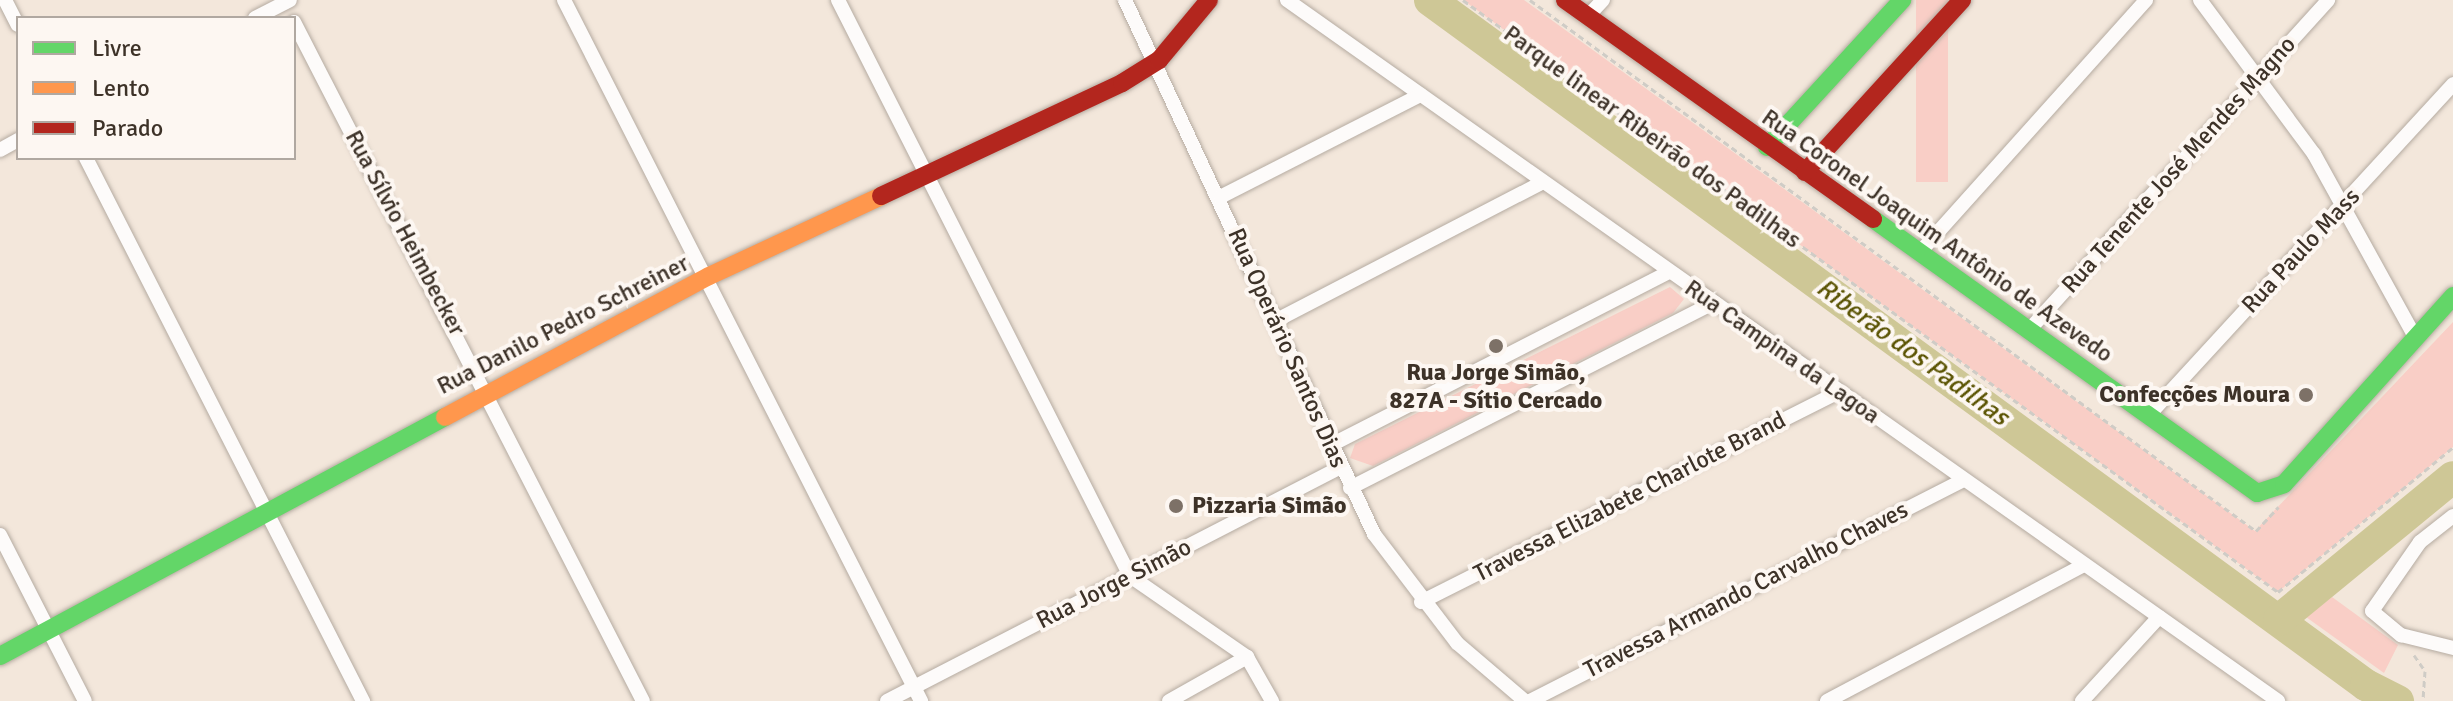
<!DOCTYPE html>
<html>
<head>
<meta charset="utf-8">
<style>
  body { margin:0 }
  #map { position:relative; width:2453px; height:701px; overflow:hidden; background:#f3e7db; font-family:Signika,sans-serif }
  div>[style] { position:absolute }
  .green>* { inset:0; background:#f9cec6; transform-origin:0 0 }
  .river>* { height:32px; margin:-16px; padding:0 16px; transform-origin:16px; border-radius:16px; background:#cec796 }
  .path>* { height:3px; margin-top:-1.5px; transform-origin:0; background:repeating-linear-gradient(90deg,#cfccc6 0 6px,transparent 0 10px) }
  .roads { filter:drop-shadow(0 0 2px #b5aba1) drop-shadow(0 0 2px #b5aba1) }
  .street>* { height:14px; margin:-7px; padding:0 7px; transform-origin:7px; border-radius:7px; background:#fdfbfa }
  .fast>* { height:18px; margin:-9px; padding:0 9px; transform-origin:9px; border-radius:9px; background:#63d668 }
  .slow>* { height:18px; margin:-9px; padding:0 9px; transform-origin:9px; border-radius:9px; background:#ff974d }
  .jam>* { height:18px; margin:-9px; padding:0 9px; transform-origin:9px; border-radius:9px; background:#b3261e }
  .dots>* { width:22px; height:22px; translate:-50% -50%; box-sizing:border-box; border:4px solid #fdf7f2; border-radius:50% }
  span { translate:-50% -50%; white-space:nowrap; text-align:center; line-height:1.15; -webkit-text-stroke:8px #fdf7f2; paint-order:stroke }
  .street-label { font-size:24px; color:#3d3228 }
  .poi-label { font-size:24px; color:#3d3228; font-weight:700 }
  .right { translate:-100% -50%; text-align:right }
  .left { translate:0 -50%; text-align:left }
  .water-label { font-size:26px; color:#5a5302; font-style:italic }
  .legend { position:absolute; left:16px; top:16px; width:280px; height:144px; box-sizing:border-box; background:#fdf7f2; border:2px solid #b0a8a1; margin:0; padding:10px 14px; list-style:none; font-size:24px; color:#3d3228 }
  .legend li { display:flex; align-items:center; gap:16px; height:40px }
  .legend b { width:40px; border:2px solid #b0a8a1 }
</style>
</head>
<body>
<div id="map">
  <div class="green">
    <div style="clip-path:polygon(1463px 0,1524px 0,2255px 531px,2453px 322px,2453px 447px,2278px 592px)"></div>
    <div style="left:1916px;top:0;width:32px;height:182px"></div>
    <div style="clip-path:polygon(1670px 287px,1684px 299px,1673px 313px,1373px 466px,1350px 458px,1355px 444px)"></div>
    <div style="clip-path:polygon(2332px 597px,2398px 645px,2384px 673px,2306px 617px)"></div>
  </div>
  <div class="river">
    <div style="left:1430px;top:0;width:1160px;rotate:36.2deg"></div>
    <div style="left:2366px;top:685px;width:36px;rotate:27deg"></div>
    <div style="left:2279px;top:620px;width:225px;rotate:-39.4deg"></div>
  </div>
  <div class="path">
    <div style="left:1463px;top:0;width:1007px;rotate:35.99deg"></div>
    <div style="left:2278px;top:592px;width:227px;rotate:-39.6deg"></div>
    <div style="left:1530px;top:0;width:899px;rotate:36.18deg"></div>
    <div style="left:2256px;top:531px;width:33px;rotate:-47deg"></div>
    <div style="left:2414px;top:655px;width:19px;rotate:55deg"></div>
    <div style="left:2425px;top:671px;width:30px;rotate:94deg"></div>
  </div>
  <div class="roads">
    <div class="street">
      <div style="left:5px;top:0;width:28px;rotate:63deg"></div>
      <div style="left:564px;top:0;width:787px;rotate:63.01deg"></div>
      <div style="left:838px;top:0;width:646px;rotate:63.12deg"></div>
      <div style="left:1130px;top:576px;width:142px;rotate:34.7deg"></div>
      <div style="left:1247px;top:657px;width:51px;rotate:60.4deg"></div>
      <div style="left:1125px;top:0;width:589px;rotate:65deg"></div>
      <div style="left:1374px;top:534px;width:137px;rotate:52.7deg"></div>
      <div style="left:1457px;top:643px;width:89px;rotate:40.5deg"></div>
      <div style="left:1287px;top:0;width:1214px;rotate:35.27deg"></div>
      <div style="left:2200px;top:0;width:192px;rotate:53.5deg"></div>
      <div style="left:2314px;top:154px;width:209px;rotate:61.1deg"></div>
      <div style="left:1588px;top:16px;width:22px;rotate:-47deg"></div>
      <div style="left:255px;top:18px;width:39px;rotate:-27deg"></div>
      <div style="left:294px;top:22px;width:763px;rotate:62.8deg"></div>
      <div style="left:0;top:150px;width:21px;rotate:-29deg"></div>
      <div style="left:86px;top:158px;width:610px;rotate:62.97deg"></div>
      <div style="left:1220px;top:197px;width:225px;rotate:-27deg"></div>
      <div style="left:1921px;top:251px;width:337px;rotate:-48.1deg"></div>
      <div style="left:1275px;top:321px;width:302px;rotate:-27.4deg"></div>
      <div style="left:2030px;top:329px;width:444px;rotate:-47.8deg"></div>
      <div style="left:2148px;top:416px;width:451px;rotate:-47.4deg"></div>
      <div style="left:1331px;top:445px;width:380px;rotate:-27.1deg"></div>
      <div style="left:1350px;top:488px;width:407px;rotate:-27deg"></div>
      <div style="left:2453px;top:516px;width:42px;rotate:141.8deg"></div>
      <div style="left:2420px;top:542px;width:84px;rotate:124.8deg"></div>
      <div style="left:2372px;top:611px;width:38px;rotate:40deg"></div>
      <div style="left:2401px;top:635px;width:54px;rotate:14deg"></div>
      <div style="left:0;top:535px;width:186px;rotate:62.9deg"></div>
      <div style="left:1421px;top:602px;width:468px;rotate:-26.7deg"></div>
      <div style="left:887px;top:701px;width:511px;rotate:-27.27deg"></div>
      <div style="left:1169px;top:701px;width:90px;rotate:-29.4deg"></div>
      <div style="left:1530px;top:701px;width:486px;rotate:-27deg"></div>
      <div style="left:1827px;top:701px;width:291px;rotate:-27.9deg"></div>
      <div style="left:2082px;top:701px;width:114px;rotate:-47.5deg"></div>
    </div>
    <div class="fast">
      <div style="left:1767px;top:147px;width:200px;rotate:-47.4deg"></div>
      <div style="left:1873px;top:219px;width:472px;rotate:35.5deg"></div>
      <div style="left:2257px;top:493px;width:28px;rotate:-18deg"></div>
      <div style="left:2284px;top:484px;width:253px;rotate:-48deg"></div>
      <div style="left:0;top:656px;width:505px;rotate:-28.24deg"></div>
    </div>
    <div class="slow">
      <div style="left:445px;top:417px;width:299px;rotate:-28.1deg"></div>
      <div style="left:709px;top:276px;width:190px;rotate:-24.9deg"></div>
    </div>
    <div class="jam">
      <div style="left:1565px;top:0;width:378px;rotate:35.4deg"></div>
      <div style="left:1805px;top:172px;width:233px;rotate:-47.6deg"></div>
      <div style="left:881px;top:196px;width:266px;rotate:-25.1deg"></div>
      <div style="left:1122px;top:83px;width:44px;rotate:-31.9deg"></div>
      <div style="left:1159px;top:60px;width:78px;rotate:-50.2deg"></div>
    </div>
  </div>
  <div class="dots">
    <div style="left:1496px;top:346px;background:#7d7167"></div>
    <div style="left:2306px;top:395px;background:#7d7167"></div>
    <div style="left:1176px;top:506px;background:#7d7167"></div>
  </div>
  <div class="street-label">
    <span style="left:1652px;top:137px;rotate:36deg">Parque linear Ribeirão dos Padilhas</span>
    <span style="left:2179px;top:165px;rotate:-48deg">Rua Tenente José Mendes Magno</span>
    <span style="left:405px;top:233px;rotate:62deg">Rua Sílvio Heimbecker</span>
    <span style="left:1937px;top:236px;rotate:35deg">Rua Coronel Joaquim Antônio de Azevedo</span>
    <span style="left:2301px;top:251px;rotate:-47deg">Rua Paulo Mass</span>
    <span style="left:563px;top:325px;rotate:-27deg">Rua Danilo Pedro Schreiner</span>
    <span style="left:1287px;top:348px;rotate:66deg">Rua Operário Santos Dias</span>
    <span style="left:1782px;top:352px;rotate:35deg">Rua Campina da Lagoa</span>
    <span style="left:1630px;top:497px;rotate:-27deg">Travessa Elizabete Charlote Brand</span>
    <span style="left:1114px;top:584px;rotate:-27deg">Rua Jorge Simão</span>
    <span style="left:1746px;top:590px;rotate:-27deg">Travessa Armando Carvalho Chaves</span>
  </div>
  <div class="poi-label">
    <span style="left:1496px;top:387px">Rua Jorge Simão,<br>827A - Sítio Cercado</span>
    <span class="right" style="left:2290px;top:395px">Confecções Moura</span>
    <span class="left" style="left:1192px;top:506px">Pizzaria Simão</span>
  </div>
  <div class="water-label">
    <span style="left:1912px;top:353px;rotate:36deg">Riberão dos Padilhas</span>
  </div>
  <ul class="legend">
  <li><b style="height:10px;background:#63d668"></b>Livre</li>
  <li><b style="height:10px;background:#ff974d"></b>Lento</li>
  <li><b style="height:10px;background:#b3261e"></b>Parado</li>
  </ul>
</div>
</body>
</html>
